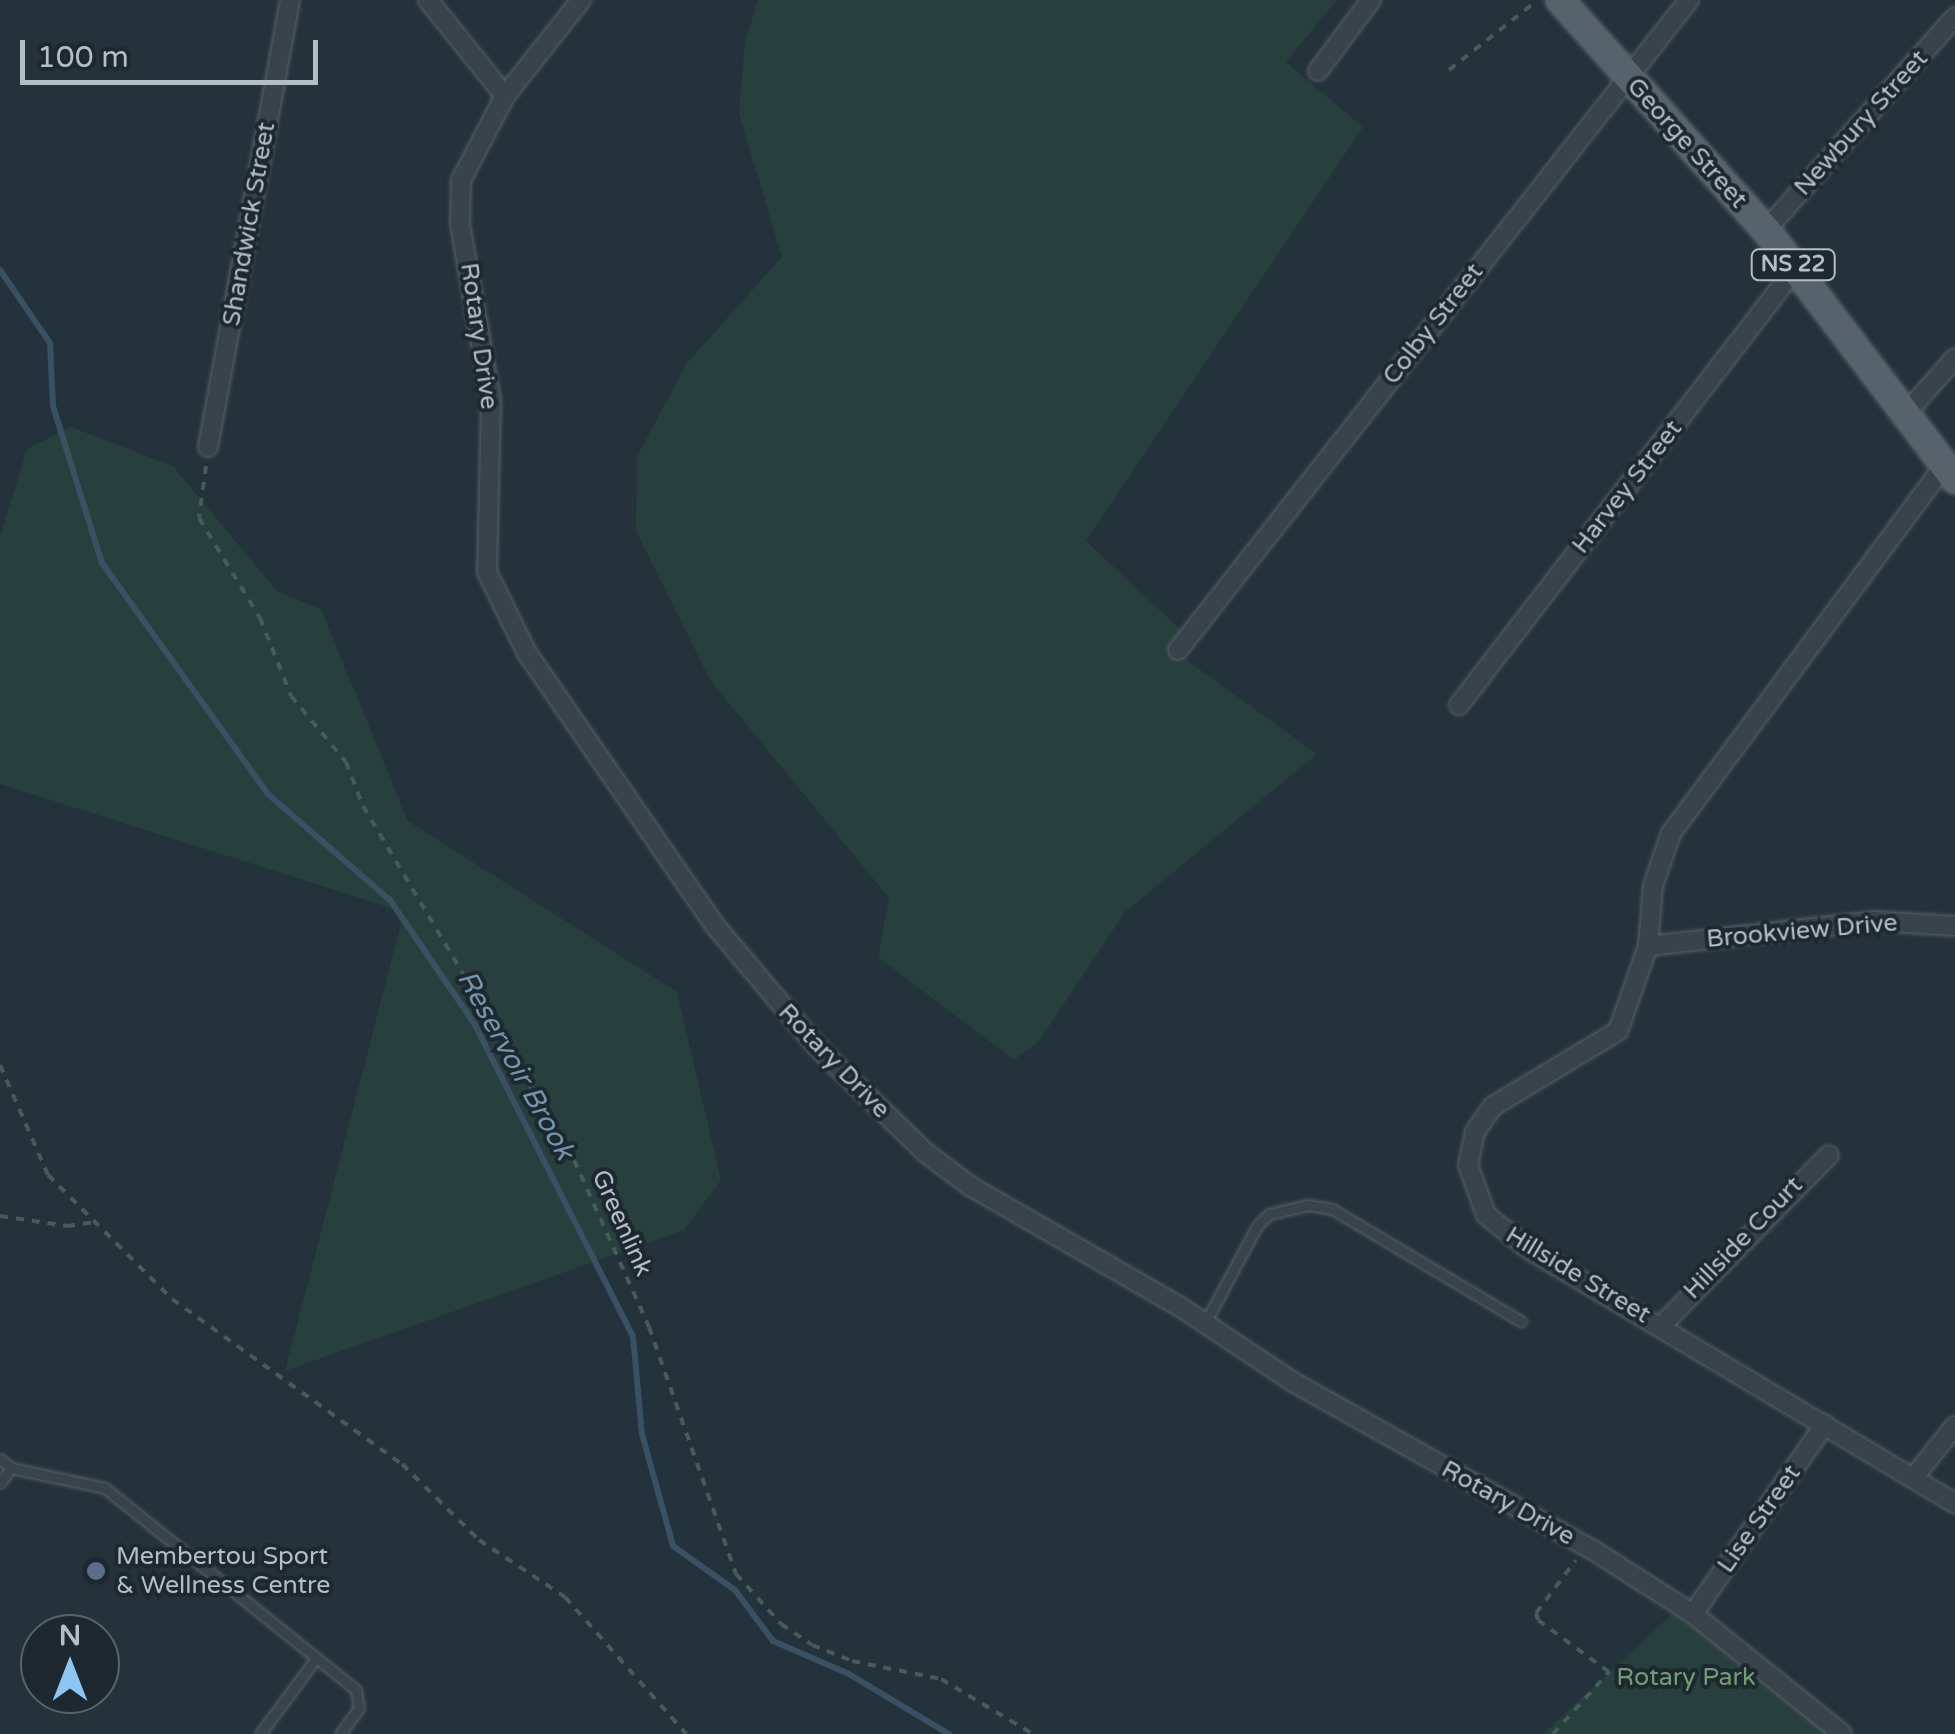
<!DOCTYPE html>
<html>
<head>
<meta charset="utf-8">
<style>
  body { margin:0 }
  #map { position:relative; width:1955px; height:1734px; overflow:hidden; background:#24323c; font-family:"Varela Round",sans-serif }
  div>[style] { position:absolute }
  .green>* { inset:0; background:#273f3d }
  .stream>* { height:6px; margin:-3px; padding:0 3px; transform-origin:3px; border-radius:3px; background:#395162 }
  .path>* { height:4px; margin-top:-2px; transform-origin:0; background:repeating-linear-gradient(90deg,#465b5a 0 8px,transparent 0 16px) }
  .roads { filter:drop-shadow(0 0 2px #56616a) drop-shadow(0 0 2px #56616a) }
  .service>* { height:9px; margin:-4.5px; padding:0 4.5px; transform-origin:4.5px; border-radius:4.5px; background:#38434c }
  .minor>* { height:18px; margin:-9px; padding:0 9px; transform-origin:9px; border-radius:9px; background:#38434c }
  .primary>* { height:28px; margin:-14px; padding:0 14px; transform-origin:14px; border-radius:14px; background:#56636c }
  .dots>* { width:28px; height:28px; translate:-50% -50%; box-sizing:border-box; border:5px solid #1d2831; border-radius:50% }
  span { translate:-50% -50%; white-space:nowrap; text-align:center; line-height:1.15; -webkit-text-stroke:8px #1d2831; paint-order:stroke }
  .shield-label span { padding:2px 8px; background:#1d2831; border:2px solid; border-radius:8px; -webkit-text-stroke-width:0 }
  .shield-label { font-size:22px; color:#b4bec7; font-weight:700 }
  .street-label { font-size:25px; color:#b4bec7 }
  .poi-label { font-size:25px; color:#b4bec7 }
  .left { translate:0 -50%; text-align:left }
  .park-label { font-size:25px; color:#739c76 }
  .water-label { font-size:28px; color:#7594aa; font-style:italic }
  .north { position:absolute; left:20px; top:1614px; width:100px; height:100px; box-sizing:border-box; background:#1d2831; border:2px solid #59646d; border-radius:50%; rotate:0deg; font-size:28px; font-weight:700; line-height:40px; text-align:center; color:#b4bec7 }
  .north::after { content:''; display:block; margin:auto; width:35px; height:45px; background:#8dc5f3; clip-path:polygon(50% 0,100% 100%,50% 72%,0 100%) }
  .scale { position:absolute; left:20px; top:40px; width:298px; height:45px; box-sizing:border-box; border:5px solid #b4bec7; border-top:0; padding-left:12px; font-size:30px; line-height:35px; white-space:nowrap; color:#b4bec7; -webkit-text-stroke:8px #1d2831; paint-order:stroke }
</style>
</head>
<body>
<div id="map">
  <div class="green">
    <div style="clip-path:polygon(758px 0,1337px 0,1286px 62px,1363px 127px,1086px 541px,1182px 631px,1170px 648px,1317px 754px,1125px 912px,1039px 1041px,1014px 1060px,878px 957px,889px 898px,710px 680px,636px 531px,637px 456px,687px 363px,782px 257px,739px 114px,745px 42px)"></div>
    <div style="clip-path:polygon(71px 427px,173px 466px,277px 591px,321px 609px,408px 821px,677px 992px,721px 1180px,684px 1230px,285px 1371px,404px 912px,0 784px,0 537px,27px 449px)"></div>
    <div style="clip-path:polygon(1686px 1601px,1828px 1734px,1543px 1734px)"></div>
  </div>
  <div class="stream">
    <div style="left:0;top:270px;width:88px;rotate:55.6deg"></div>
    <div style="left:50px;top:343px;width:63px;rotate:87.3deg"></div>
    <div style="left:53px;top:406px;width:164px;rotate:72.7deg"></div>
    <div style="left:102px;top:563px;width:286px;rotate:54.3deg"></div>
    <div style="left:269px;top:795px;width:160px;rotate:41deg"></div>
    <div style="left:390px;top:900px;width:149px;rotate:55.7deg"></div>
    <div style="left:474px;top:1023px;width:351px;rotate:63.1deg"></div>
    <div style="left:633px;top:1336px;width:98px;rotate:84.8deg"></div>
    <div style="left:642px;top:1434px;width:116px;rotate:74.5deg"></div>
    <div style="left:673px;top:1546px;width:76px;rotate:35.4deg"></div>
    <div style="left:735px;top:1590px;width:64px;rotate:53.3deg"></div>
    <div style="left:773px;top:1641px;width:83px;rotate:23.5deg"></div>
    <div style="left:849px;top:1674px;width:117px;rotate:31deg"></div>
  </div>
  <div class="path">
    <div style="left:1449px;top:70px;width:110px;rotate:-38.3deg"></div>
    <div style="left:206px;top:466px;width:52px;rotate:97.7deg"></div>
    <div style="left:199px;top:518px;width:117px;rotate:58.6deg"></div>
    <div style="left:260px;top:618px;width:84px;rotate:68.3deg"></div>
    <div style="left:291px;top:696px;width:86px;rotate:50.2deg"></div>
    <div style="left:346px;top:762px;width:47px;rotate:68.9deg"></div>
    <div style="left:363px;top:806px;width:412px;rotate:59.2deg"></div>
    <div style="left:574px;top:1160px;width:183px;rotate:65.8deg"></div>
    <div style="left:649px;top:1327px;width:262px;rotate:70.6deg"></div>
    <div style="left:736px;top:1574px;width:67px;rotate:48deg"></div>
    <div style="left:781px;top:1624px;width:37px;rotate:34deg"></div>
    <div style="left:812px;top:1645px;width:43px;rotate:21.8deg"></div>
    <div style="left:852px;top:1661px;width:91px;rotate:11.4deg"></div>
    <div style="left:941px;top:1679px;width:107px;rotate:30.9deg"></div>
    <div style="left:0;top:1065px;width:120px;rotate:66.4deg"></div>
    <div style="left:48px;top:1175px;width:175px;rotate:45deg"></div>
    <div style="left:172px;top:1299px;width:283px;rotate:35.7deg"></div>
    <div style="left:402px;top:1464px;width:108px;rotate:44.6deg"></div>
    <div style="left:479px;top:1540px;width:103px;rotate:33.5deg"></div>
    <div style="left:565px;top:1597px;width:183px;rotate:48.5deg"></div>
    <div style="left:0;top:1216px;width:68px;rotate:8.5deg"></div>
    <div style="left:67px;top:1226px;width:27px;rotate:-8deg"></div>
    <div style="left:1553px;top:1734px;width:84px;rotate:-47.9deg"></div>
    <div style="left:1609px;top:1672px;width:88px;rotate:-143.8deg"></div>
    <div style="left:1538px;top:1620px;width:7px;rotate:-106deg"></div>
    <div style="left:1536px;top:1613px;width:66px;rotate:-53deg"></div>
  </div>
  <div class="roads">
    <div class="service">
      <div style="left:1205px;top:1323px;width:110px;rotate:-61.8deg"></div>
      <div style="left:1257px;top:1226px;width:17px;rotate:-45deg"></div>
      <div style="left:1269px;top:1214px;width:40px;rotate:-13deg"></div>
      <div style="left:1308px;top:1205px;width:24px;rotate:9deg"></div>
      <div style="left:1332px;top:1209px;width:220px;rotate:30.7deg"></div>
      <div style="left:0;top:1459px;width:14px;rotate:39deg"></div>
      <div style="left:11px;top:1468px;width:96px;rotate:12deg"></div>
      <div style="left:105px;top:1488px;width:322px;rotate:38.8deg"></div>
      <div style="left:356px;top:1690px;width:18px;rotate:81deg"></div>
      <div style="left:359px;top:1708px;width:32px;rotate:126deg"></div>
      <div style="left:0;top:1483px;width:19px;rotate:-54deg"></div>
      <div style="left:260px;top:1734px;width:94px;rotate:-53.6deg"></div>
    </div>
    <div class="minor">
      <div style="left:428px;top:0;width:123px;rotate:51.3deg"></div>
      <div style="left:581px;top:0;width:122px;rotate:128.4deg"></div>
      <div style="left:505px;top:96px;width:95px;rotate:117.6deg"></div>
      <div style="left:461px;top:180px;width:44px;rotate:91.3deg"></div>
      <div style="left:460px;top:224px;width:178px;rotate:80deg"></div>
      <div style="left:491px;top:399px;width:173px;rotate:91.3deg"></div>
      <div style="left:487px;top:572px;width:90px;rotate:63.7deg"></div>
      <div style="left:527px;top:653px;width:334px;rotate:55.4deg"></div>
      <div style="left:717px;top:928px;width:157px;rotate:49.9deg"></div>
      <div style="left:818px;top:1048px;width:151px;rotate:44.2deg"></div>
      <div style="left:926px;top:1153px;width:55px;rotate:36.9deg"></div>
      <div style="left:970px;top:1186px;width:241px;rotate:29.9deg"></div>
      <div style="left:1179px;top:1306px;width:139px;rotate:33.6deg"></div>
      <div style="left:1295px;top:1383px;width:342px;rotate:29.3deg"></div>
      <div style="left:1593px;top:1550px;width:119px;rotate:32.6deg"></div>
      <div style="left:1693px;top:1614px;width:191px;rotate:38.8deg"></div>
      <div style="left:1318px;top:71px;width:89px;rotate:-53.3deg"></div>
      <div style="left:1766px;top:230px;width:285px;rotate:-48.4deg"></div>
      <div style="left:1909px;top:410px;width:69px;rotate:-48.5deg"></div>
      <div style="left:208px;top:447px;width:454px;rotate:-79.6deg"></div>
      <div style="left:1943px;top:467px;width:456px;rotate:126.6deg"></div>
      <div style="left:1671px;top:833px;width:56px;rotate:108.8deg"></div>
      <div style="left:1653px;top:886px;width:60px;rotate:94.8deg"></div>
      <div style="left:1648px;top:946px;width:90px;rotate:109.4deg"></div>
      <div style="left:1618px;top:1031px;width:146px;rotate:149deg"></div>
      <div style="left:1493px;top:1106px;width:32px;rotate:125deg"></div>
      <div style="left:1475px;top:1132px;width:34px;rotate:102deg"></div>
      <div style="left:1468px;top:1165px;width:53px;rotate:70.2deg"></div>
      <div style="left:1486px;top:1215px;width:56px;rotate:38.5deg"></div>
      <div style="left:1530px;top:1250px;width:495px;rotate:30.8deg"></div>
      <div style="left:1178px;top:650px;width:827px;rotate:-51.83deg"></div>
      <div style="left:1459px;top:705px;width:550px;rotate:-52.38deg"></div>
      <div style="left:1648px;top:946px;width:229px;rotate:-6.3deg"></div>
      <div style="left:1876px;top:921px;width:79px;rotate:3.6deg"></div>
      <div style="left:1662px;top:1325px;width:238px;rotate:-45.5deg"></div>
      <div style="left:1913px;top:1478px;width:67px;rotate:-51.1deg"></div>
      <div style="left:1693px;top:1614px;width:231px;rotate:-55.2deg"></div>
    </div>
    <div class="primary">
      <div style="left:1560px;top:0;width:309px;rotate:48.2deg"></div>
      <div style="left:1766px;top:230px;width:313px;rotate:52.8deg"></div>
    </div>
  </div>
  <div class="dots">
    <div style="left:96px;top:1571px;background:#5c6f8a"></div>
  </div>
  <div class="shield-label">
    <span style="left:1793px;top:265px">NS 22</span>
  </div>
  <div class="street-label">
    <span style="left:1861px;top:123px;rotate:-48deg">Newbury Street</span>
    <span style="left:1687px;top:143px;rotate:48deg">George Street</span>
    <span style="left:249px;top:224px;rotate:-80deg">Shandwick Street</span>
    <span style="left:1433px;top:324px;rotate:-52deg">Colby Street</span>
    <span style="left:479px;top:336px;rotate:82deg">Rotary Drive</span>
    <span style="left:1627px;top:487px;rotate:-52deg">Harvey Street</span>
    <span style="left:1802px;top:931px;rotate:-5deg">Brookview Drive</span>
    <span style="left:834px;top:1061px;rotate:46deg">Rotary Drive</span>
    <span style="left:622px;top:1223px;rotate:66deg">Greenlink</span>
    <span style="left:1743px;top:1238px;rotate:-46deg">Hillside Court</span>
    <span style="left:1578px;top:1275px;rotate:31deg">Hillside Street</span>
    <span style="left:1508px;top:1503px;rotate:29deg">Rotary Drive</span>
    <span style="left:1759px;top:1519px;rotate:-55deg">Lise Street</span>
  </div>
  <div class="poi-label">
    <span class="left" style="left:116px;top:1571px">Membertou Sport<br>&amp; Wellness Centre</span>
  </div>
  <div class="park-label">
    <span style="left:1686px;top:1677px">Rotary Park</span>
  </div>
  <div class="water-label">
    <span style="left:516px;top:1065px;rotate:61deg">Reservoir Brook</span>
  </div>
  <div class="north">N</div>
  <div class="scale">100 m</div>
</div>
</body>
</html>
